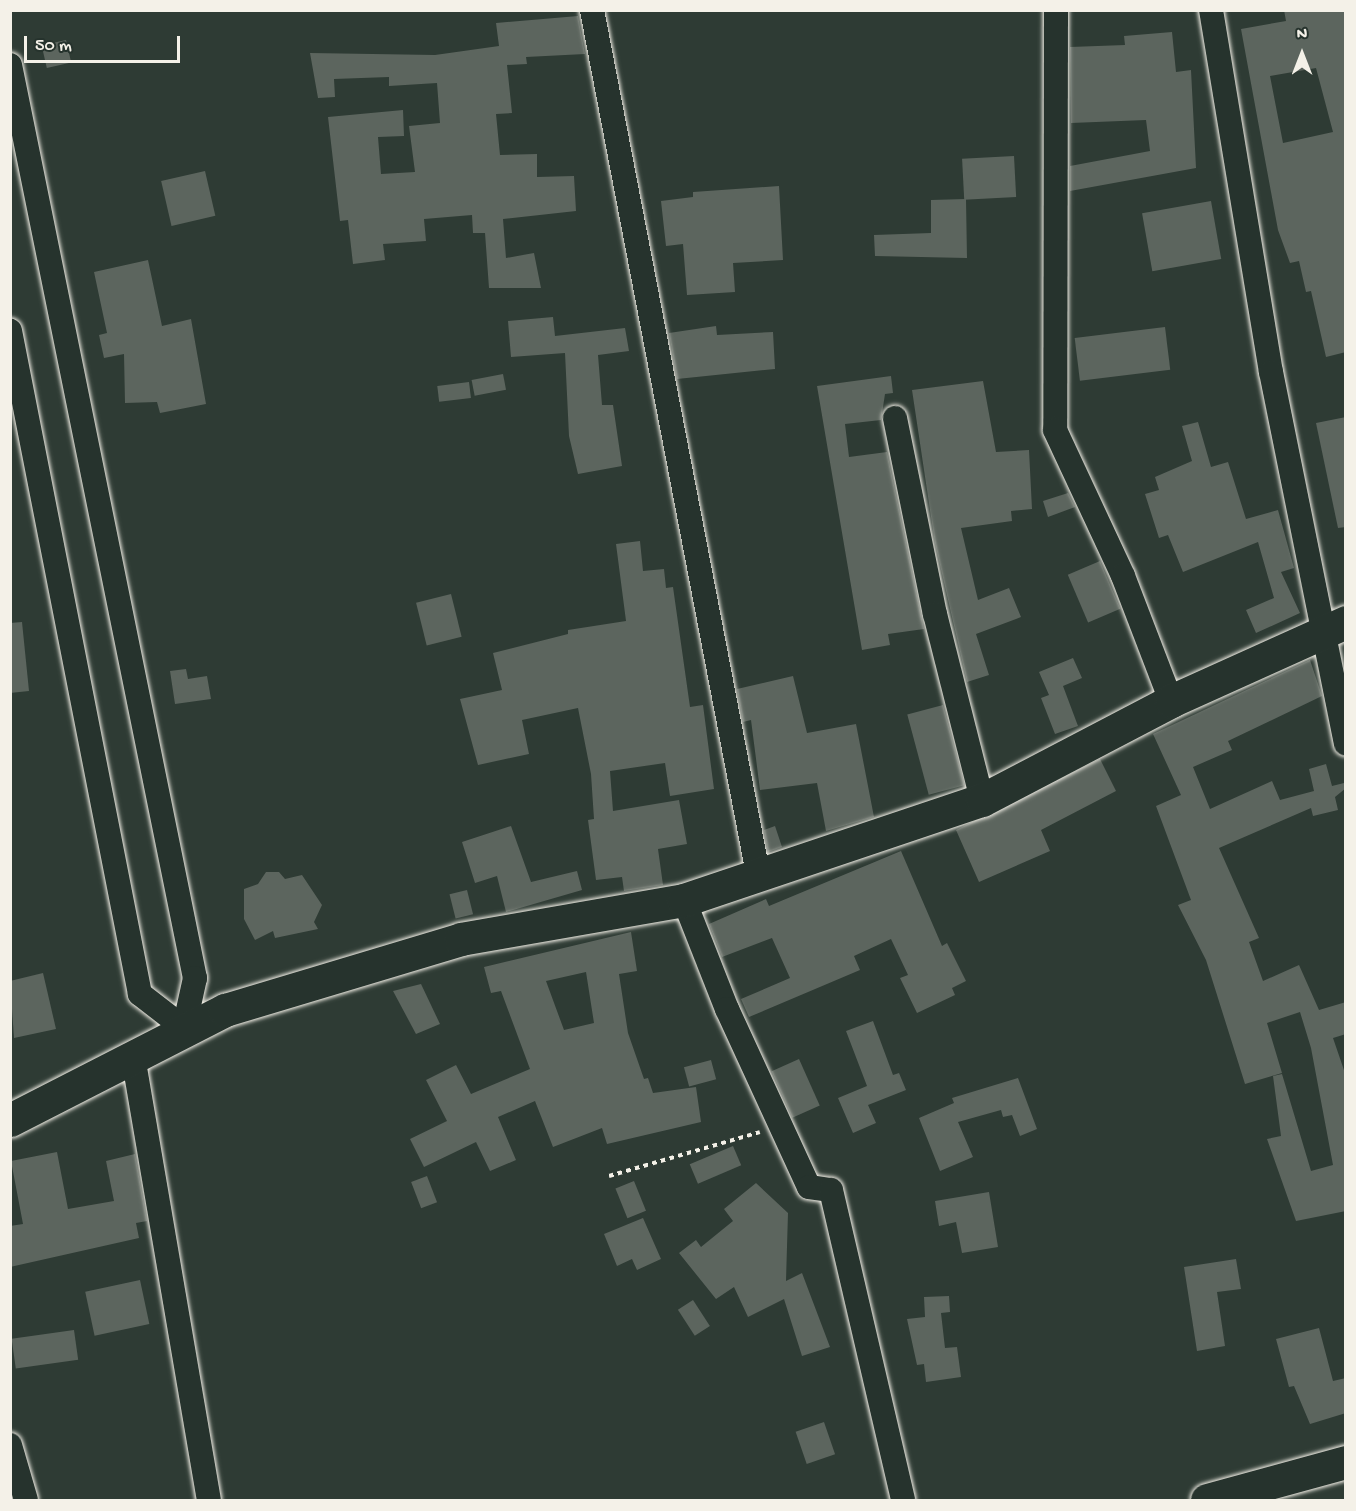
<!DOCTYPE html>
<html>
<head>
<meta charset="utf-8">
<style>
  body { margin:0 }
  #map { position:relative; width:1356px; height:1511px; overflow:hidden; background:#2e3b34; font-family:"Gochi Hand",sans-serif }
  div>[style] { position:absolute }
  .building>* { inset:0; background:#5c655e; transform-origin:0 0 }
  .path>* { height:4px; margin-top:-2px; transform-origin:0; background:repeating-linear-gradient(90deg,#f4f1e8 0 4.5px,transparent 0 9px) }
  .roads { filter:drop-shadow(0 0 2px #f4f1e8) drop-shadow(0 0 2px #f4f1e8) }
  .street>* { height:24px; margin:-12px; padding:0 12px; transform-origin:12px; border-radius:12px; background:#26332d }
  .secondary>* { height:33px; margin:-16.5px; padding:0 16.5px; transform-origin:16.5px; border-radius:16.5px; background:#26332d }
  span { translate:-50% -50%; white-space:nowrap; text-align:center; line-height:1.15; -webkit-text-stroke:5px #26332d; paint-order:stroke }
  .frame { position:absolute; inset:0; border:12px solid #f4f1e8; pointer-events:none }
  .north { position:absolute; left:1272px; top:24px; width:60px; height:60px; -webkit-text-stroke:4px #26332d; paint-order:stroke; rotate:0deg; font-size:16px; font-weight:700; line-height:24px; text-align:center; color:#f4f1e8 }
  .north::after { content:''; display:block; margin:auto; width:21px; height:27px; background:#f4f1e8; clip-path:polygon(50% 0,100% 100%,50% 72%,0 100%) }
  .scale { position:absolute; left:24px; top:36px; width:156px; height:27px; box-sizing:border-box; border:3px solid #f4f1e8; border-top:0; padding-left:8px; font-size:18px; line-height:21px; white-space:nowrap; color:#f4f1e8; -webkit-text-stroke:4px #26332d; paint-order:stroke }
</style>
</head>
<body>
<div id="map">
  <div class="building">
    <div style="clip-path:polygon(evenodd,1284px 10px,1346px 10px,1346px 352px,1326px 357px,1311px 291px,1306px 292px,1299px 261px,1290px 263px,1278px 230px,1241px 29px,1286px 21px,1284px 10px,1316px 68px,1333px 132px,1283px 143px,1270px 76px,1316px 68px)"></div>
    <div style="clip-path:polygon(578px 16px,585px 54px,526px 57px,527px 64px,507px 65px,512px 113px,496px 114px,500px 155px,537px 154px,537px 177px,574px 176px,576px 211px,503px 219px,506px 258px,534px 253px,541px 288px,489px 288px,485px 233px,473px 233px,472px 215px,424px 219px,426px 241px,383px 244px,385px 260px,353px 264px,348px 220px,340px 221px,328px 117px,403px 110px,404px 136px,378px 137px,381px 174px,415px 172px,409px 126px,440px 123px,437px 83px,389px 86px,389px 77px,334px 79px,335px 97px,318px 98px,310px 53px,435px 55px,499px 46px,496px 23px)"></div>
    <div style="clip-path:polygon(1172px 32px,1176px 72px,1191px 70px,1196px 168px,1070px 191px,1070px 166px,1150px 151px,1146px 120px,1071px 123px,1070px 47px,1125px 45px,1124px 36px)"></div>
    <div style="left:66px;top:40px;width:23px;height:25px;rotate:77deg"></div>
    <div style="left:1014px;top:156px;width:41px;height:52px;rotate:87deg"></div>
    <div style="left:205px;top:171px;width:46px;height:45px;rotate:77deg"></div>
    <div style="clip-path:polygon(779px 186px,783px 260px,733px 263px,735px 292px,687px 295px,683px 244px,666px 246px,661px 201px,693px 197px,693px 192px)"></div>
    <div style="clip-path:polygon(966px 199px,967px 258px,875px 256px,874px 235px,931px 233px,931px 200px)"></div>
    <div style="left:1211px;top:201px;width:59px;height:70px;rotate:80deg"></div>
    <div style="clip-path:polygon(148px 260px,162px 326px,191px 319px,206px 404px,160px 413px,157px 402px,125px 403px,124px 354px,104px 358px,99px 335px,107px 333px,94px 272px)"></div>
    <div style="clip-path:polygon(553px 317px,555px 336px,625px 328px,629px 351px,598px 355px,602px 405px,613px 405px,622px 466px,578px 474px,569px 436px,565px 353px,511px 357px,508px 321px)"></div>
    <div style="clip-path:polygon(716px 326px,717px 335px,773px 332px,775px 369px,677px 379px,669px 333px)"></div>
    <div style="left:1165px;top:327px;width:43px;height:91px;rotate:83deg"></div>
    <div style="left:503px;top:374px;width:16px;height:32px;rotate:79deg"></div>
    <div style="clip-path:polygon(891px 376px,893px 393px,885px 394px,881px 420px,845px 424px,849px 457px,887px 452px,924px 629px,888px 634px,890px 645px,862px 650px,817px 386px)"></div>
    <div style="clip-path:polygon(983px 381px,996px 452px,1029px 450px,1032px 509px,1011px 511px,1012px 521px,961px 528px,978px 600px,1009px 588px,1021px 617px,976px 634px,989px 675px,967px 682px,935px 543px,912px 390px)"></div>
    <div style="left:469px;top:382px;width:16px;height:32px;rotate:83deg"></div>
    <div style="clip-path:polygon(1346px 417px,1346px 527px,1338px 528px,1316px 423px)"></div>
    <div style="clip-path:polygon(1198px 422px,1211px 467px,1228px 462px,1246px 519px,1278px 510px,1294px 568px,1281px 572px,1300px 613px,1256px 633px,1246px 610px,1274px 598px,1258px 542px,1183px 572px,1168px 535px,1159px 538px,1145px 494px,1159px 490px,1155px 477px,1192px 461px,1182px 426px)"></div>
    <div style="clip-path:polygon(1068px 493px,1075px 507px,1048px 517px,1043px 501px)"></div>
    <div style="clip-path:polygon(640px 541px,643px 571px,664px 569px,666px 588px,673px 587px,690px 707px,703px 705px,714px 789px,670px 796px,665px 763px,610px 771px,613px 811px,679px 800px,687px 844px,658px 849px,663px 885px,624px 891px,622px 877px,596px 880px,588px 820px,594px 819px,591px 774px,578px 708px,522px 720px,529px 754px,478px 765px,460px 699px,502px 690px,493px 653px,568px 634px,568px 630px,626px 621px,616px 544px)"></div>
    <div style="left:1100px;top:561px;width:52px;height:35px;rotate:67deg"></div>
    <div style="left:451px;top:594px;width:44px;height:36px;rotate:76deg"></div>
    <div style="clip-path:polygon(22px 622px,29px 691px,10px 693px,10px 623px)"></div>
    <div style="clip-path:polygon(1073px 658px,1082px 678px,1063px 686px,1078px 726px,1055px 734px,1041px 698px,1049px 695px,1039px 672px)"></div>
    <div style="clip-path:polygon(1310px 660px,1322px 696px,1228px 741px,1232px 750px,1193px 767px,1210px 809px,1272px 781px,1280px 800px,1314px 791px,1309px 769px,1326px 764px,1332px 786px,1344px 783px,1346px 788px,1335px 797px,1338px 810px,1313px 816px,1311px 808px,1219px 848px,1259px 938px,1249px 942px,1263px 981px,1299px 965px,1319px 1010px,1346px 1002px,1346px 1034px,1333px 1038px,1346px 1076px,1346px 1211px,1296px 1221px,1267px 1139px,1281px 1136px,1273px 1076px,1282px 1074px,1311px 1171px,1333px 1165px,1311px 1048px,1300px 1012px,1267px 1023px,1282px 1073px,1245px 1084px,1206px 960px,1178px 905px,1191px 900px,1156px 806px,1181px 795px,1153px 734px)"></div>
    <div style="clip-path:polygon(186px 669px,188px 679px,207px 676px,211px 699px,175px 704px,170px 671px)"></div>
    <div style="clip-path:polygon(793px 676px,807px 733px,856px 724px,874px 817px,826px 831px,817px 783px,760px 790px,751px 720px,743px 722px,737px 689px)"></div>
    <div style="left:943px;top:705px;width:83px;height:37px;rotate:75deg"></div>
    <div style="clip-path:polygon(1100px 759px,1116px 791px,1041px 830px,1050px 851px,979px 882px,956px 830px)"></div>
    <div style="clip-path:polygon(511px 826px,531px 882px,577px 871px,582px 890px,506px 912px,497px 876px,475px 883px,462px 842px)"></div>
    <div style="clip-path:polygon(775px 826px,782px 847px,768px 852px,764px 830px)"></div>
    <div style="clip-path:polygon(901px 851px,942px 946px,947px 943px,966px 981px,952px 988px,955px 995px,917px 1013px,900px 978px,908px 975px,891px 939px,854px 956px,860px 970px,749px 1017px,741px 999px,790px 978px,772px 938px,722px 957px,709px 924px,766px 899px,769px 906px)"></div>
    <div style="clip-path:polygon(266px 872px,279px 872px,285px 879px,302px 875px,322px 905px,314px 922px,318px 929px,275px 938px,273px 931px,255px 940px,244px 919px,244px 889px,258px 884px)"></div>
    <div style="left:467px;top:890px;width:25px;height:18px;rotate:76deg"></div>
    <div style="clip-path:polygon(evenodd,631px 932px,637px 971px,619px 974px,628px 1033px,644px 1079px,648px 1078px,653px 1093px,696px 1087px,701px 1122px,607px 1144px,602px 1128px,553px 1147px,535px 1101px,498px 1117px,516px 1160px,490px 1171px,476px 1142px,424px 1167px,410px 1139px,447px 1121px,426px 1080px,456px 1065px,471px 1094px,530px 1069px,501px 991px,491px 993px,484px 967px,631px 932px,586px 972px,594px 1023px,564px 1030px,546px 981px,586px 972px)"></div>
    <div style="clip-path:polygon(43px 973px,56px 1029px,14px 1038px,10px 981px)"></div>
    <div style="clip-path:polygon(421px 984px,440px 1024px,416px 1034px,393px 991px)"></div>
    <div style="clip-path:polygon(873px 1021px,893px 1075px,899px 1073px,906px 1090px,868px 1105px,876px 1123px,853px 1133px,838px 1098px,867px 1086px,846px 1031px)"></div>
    <div style="left:799px;top:1059px;width:51px;height:30px;rotate:66deg"></div>
    <div style="left:711px;top:1060px;width:20px;height:28px;rotate:75deg"></div>
    <div style="clip-path:polygon(1018px 1078px,1037px 1129px,1020px 1136px,1012px 1115px,1003px 1117px,1001px 1110px,958px 1122px,973px 1157px,940px 1171px,919px 1118px,954px 1103px,952px 1098px)"></div>
    <div style="left:733px;top:1146px;width:21px;height:47px;rotate:67deg"></div>
    <div style="clip-path:polygon(57px 1152px,68px 1209px,114px 1201px,106px 1161px,135px 1154px,147px 1221px,136px 1223px,139px 1238px,10px 1267px,10px 1226px,23px 1224px,11px 1161px)"></div>
    <div style="left:427px;top:1176px;width:28px;height:17px;rotate:69deg"></div>
    <div style="left:634px;top:1181px;width:32px;height:20px;rotate:68deg"></div>
    <div style="clip-path:polygon(756px 1183px,788px 1213px,786px 1281px,802px 1273px,830px 1347px,802px 1356px,784px 1299px,748px 1317px,734px 1287px,716px 1299px,679px 1253px,696px 1240px,701px 1247px,733px 1221px,724px 1209px)"></div>
    <div style="clip-path:polygon(989px 1192px,998px 1247px,962px 1253px,956px 1222px,939px 1226px,935px 1201px)"></div>
    <div style="clip-path:polygon(643px 1218px,661px 1259px,637px 1270px,632px 1259px,617px 1266px,604px 1234px)"></div>
    <div style="clip-path:polygon(1236px 1259px,1241px 1289px,1217px 1292px,1225px 1346px,1197px 1351px,1184px 1267px)"></div>
    <div style="left:140px;top:1280px;width:45px;height:56px;rotate:78deg"></div>
    <div style="clip-path:polygon(949px 1296px,950px 1312px,941px 1313px,945px 1348px,957px 1347px,961px 1377px,926px 1382px,924px 1364px,917px 1365px,907px 1319px,925px 1317px,924px 1297px)"></div>
    <div style="left:693px;top:1300px;width:31px;height:18px;rotate:57deg"></div>
    <div style="clip-path:polygon(1319px 1328px,1333px 1381px,1346px 1378px,1346px 1413px,1310px 1424px,1294px 1386px,1289px 1387px,1276px 1339px)"></div>
    <div style="left:74px;top:1330px;width:30px;height:63px;rotate:82deg"></div>
    <div style="left:824px;top:1422px;width:34px;height:30px;rotate:71deg"></div>
  </div>
  <div class="path">
    <div style="left:609px;top:1176px;width:157px;rotate:-16.2deg"></div>
  </div>
  <div class="roads">
    <div class="street">
      <div style="left:592px;top:10px;width:885px;rotate:79.12deg"></div>
      <div style="left:1056px;top:10px;width:420px;rotate:90.1deg"></div>
      <div style="left:1055px;top:430px;width:161px;rotate:65deg"></div>
      <div style="left:1123px;top:576px;width:134px;rotate:69deg"></div>
      <div style="left:1211px;top:10px;width:367px;rotate:80.6deg"></div>
      <div style="left:1271px;top:372px;width:379px;rotate:78.6deg"></div>
      <div style="left:10px;top:65px;width:932px;rotate:78.55deg"></div>
      <div style="left:195px;top:978px;width:51px;rotate:102.4deg"></div>
      <div style="left:184px;top:1028px;width:56px;rotate:-142.3deg"></div>
      <div style="left:140px;top:994px;width:676px;rotate:-101.09deg"></div>
      <div style="left:895px;top:418px;width:200px;rotate:78.5deg"></div>
      <div style="left:935px;top:614px;width:192px;rotate:75.8deg"></div>
      <div style="left:684px;top:900px;width:117px;rotate:68.5deg"></div>
      <div style="left:727px;top:1009px;width:196px;rotate:65.3deg"></div>
      <div style="left:809px;top:1187px;width:22px;rotate:8deg"></div>
      <div style="left:831px;top:1190px;width:318px;rotate:76.9deg"></div>
      <div style="left:133px;top:1056px;width:450px;rotate:80.3deg"></div>
      <div style="left:10px;top:1445px;width:57px;rotate:73.8deg"></div>
    </div>
    <div class="secondary">
      <div style="left:10px;top:1120px;width:242px;rotate:-27.1deg"></div>
      <div style="left:225px;top:1010px;width:246px;rotate:-16.7deg"></div>
      <div style="left:461px;top:939px;width:226px;rotate:-9.9deg"></div>
      <div style="left:684px;top:900px;width:314px;rotate:-18.6deg"></div>
      <div style="left:982px;top:800px;width:213px;rotate:-27.6deg"></div>
      <div style="left:1171px;top:701px;width:192px;rotate:-24.3deg"></div>
      <div style="left:1207px;top:1500px;width:144px;rotate:-15.3deg"></div>
    </div>
  </div>
  <div class="frame"></div>
  <div class="north">N</div>
  <div class="scale">50 m</div>
</div>
</body>
</html>
